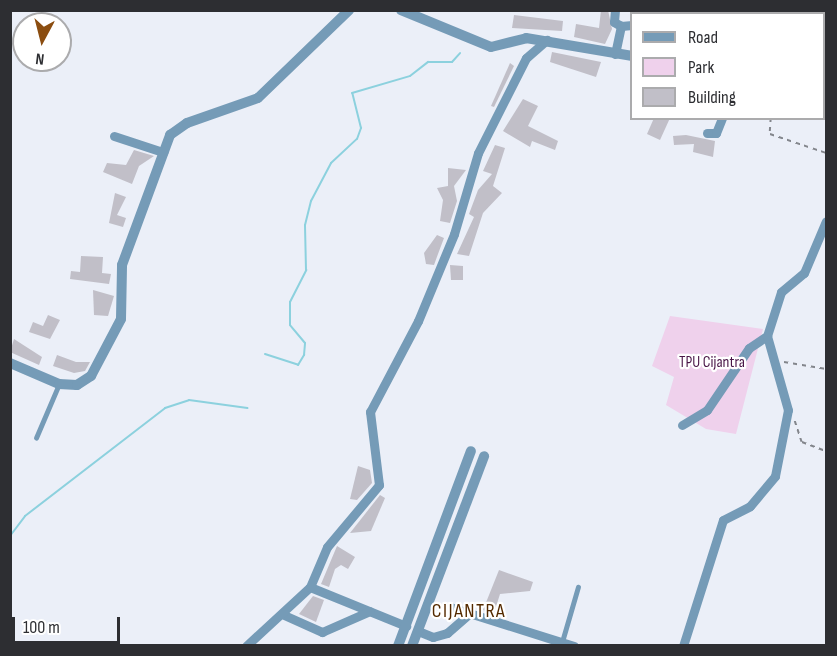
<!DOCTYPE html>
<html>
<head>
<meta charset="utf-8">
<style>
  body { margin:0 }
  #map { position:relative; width:837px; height:656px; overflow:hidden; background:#ebeff8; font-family:"Sofia Sans Condensed",sans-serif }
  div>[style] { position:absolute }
  .green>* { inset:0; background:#efd1ec }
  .stream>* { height:2px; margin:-1px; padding:0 1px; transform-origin:1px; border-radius:1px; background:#8cd1de }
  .building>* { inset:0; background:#c1bfc8 }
  .path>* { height:1.5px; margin-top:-0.75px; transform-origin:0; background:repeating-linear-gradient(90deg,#83868c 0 4.5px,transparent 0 9px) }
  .service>* { height:4.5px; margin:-2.25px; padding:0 2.25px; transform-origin:2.25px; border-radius:2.25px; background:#759bb7 }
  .minor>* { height:9px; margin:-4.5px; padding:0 4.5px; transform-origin:4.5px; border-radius:4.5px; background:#759bb7 }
  .tertiary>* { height:10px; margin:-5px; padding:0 5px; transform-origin:5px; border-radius:5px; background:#759bb7 }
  span { translate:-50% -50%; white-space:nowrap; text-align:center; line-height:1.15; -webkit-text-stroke:4.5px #fff; paint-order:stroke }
  .park-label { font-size:16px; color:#491647 }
  .quarter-label { font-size:20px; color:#542a00; letter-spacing:1.5px }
  .frame { position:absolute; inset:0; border:12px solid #2d2e32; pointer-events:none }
  .legend { position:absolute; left:630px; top:12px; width:195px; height:108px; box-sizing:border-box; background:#fff; border:2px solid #ababad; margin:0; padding:8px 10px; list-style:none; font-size:18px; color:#2d2e32 }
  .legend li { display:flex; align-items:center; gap:12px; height:30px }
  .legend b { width:30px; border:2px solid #ababad }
  .north { position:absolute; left:12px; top:12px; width:60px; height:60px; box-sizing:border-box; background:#fff; border:2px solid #ababad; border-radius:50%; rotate:187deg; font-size:16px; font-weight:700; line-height:24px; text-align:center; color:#2d2e32 }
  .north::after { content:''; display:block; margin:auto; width:21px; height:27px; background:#8b4d10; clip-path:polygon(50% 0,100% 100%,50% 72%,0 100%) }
  .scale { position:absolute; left:12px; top:617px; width:108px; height:27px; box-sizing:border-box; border:3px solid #2d2e32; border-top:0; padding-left:8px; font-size:18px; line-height:21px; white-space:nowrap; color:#2d2e32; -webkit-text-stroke:4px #fff; paint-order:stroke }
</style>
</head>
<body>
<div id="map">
  <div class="green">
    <div style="clip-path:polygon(670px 316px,763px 329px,736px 434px,706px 429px,666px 405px,674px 377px,652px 366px)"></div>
  </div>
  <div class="stream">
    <div style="left:265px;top:354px;width:35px;rotate:18deg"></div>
    <div style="left:298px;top:365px;width:12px;rotate:-59deg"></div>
    <div style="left:304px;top:355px;width:12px;rotate:-85deg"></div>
    <div style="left:305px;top:343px;width:23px;rotate:-130deg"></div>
    <div style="left:290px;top:325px;width:23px;rotate:-90deg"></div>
    <div style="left:290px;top:302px;width:36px;rotate:-63deg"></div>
    <div style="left:306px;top:270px;width:45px;rotate:-91.3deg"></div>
    <div style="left:305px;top:225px;width:25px;rotate:-76deg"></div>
    <div style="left:311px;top:201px;width:43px;rotate:-62.2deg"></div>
    <div style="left:331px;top:163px;width:35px;rotate:-43deg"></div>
    <div style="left:357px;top:139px;width:12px;rotate:-70deg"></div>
    <div style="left:361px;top:128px;width:36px;rotate:-104deg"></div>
    <div style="left:352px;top:93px;width:60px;rotate:-16.3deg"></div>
    <div style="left:410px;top:76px;width:23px;rotate:-38deg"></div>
    <div style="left:428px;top:62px;width:24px"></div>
    <div style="left:452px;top:62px;width:12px;rotate:-48deg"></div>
    <div style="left:10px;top:536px;width:25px;rotate:-53deg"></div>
    <div style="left:25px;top:516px;width:177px;rotate:-37.6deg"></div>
    <div style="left:165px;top:408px;width:25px;rotate:-18deg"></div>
    <div style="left:189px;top:400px;width:59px;rotate:7.9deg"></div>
  </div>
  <div class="building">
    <div style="clip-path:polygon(601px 10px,608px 10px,612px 29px,605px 44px,574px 37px,576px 24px,599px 28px)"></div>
    <div style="clip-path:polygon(514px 15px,563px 21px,562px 31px,512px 28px)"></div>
    <div style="clip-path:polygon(552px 52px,601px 62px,596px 77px,550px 62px)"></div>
    <div style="clip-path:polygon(510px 63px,514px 66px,494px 107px,491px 106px)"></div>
    <div style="clip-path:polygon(523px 99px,538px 106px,528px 126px,558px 141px,555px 150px,532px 141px,530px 147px,503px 131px)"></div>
    <div style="clip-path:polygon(654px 118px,670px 118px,660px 140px,647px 134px)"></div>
    <div style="clip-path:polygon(686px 135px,715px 141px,713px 157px,693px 152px,694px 144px,674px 145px,673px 136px)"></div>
    <div style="clip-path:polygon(495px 145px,505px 148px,493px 186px,502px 193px,483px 213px,469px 256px,457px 254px,474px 217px,469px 214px,478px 190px,492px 174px,483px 171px)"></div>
    <div style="clip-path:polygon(134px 150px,154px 156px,139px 166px,132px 184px,103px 172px,107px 163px,126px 165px)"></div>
    <div style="clip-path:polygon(448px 168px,466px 170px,454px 186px,457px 201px,450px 223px,440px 221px,443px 200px,437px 188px,448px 186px)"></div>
    <div style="clip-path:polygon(115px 193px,126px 197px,117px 215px,126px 218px,123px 227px,109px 223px)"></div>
    <div style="clip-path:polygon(437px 235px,444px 238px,438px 254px,434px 265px,426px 264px,424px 253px)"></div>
    <div style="clip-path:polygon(81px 256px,103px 257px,102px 273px,111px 274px,109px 284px,70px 279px,71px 271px,80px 272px)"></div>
    <div style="clip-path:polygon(450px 265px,463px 266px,463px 280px,451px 280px)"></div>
    <div style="clip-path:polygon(93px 290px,114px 296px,108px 316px,94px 315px)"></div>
    <div style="clip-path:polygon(48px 315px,60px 320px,50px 339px,29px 332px,33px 322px,43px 326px)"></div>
    <div style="clip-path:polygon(14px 339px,42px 357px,39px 365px,10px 352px)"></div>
    <div style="clip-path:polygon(57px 355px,76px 362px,90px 362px,85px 371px,74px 373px,53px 366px)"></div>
    <div style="clip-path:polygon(358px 466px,370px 470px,372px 483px,357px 500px,350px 499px)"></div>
    <div style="clip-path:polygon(380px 495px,385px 498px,371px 531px,350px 533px)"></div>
    <div style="clip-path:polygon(337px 546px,355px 557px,348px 569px,341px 565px,335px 569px,329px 587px,321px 584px)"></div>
    <div style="clip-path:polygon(499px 570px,533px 582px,530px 591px,500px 594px,494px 613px,483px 610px)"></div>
    <div style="clip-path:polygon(313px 596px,324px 600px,316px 622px,299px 614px)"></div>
  </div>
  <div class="path">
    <div style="left:771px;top:118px;width:16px;rotate:94deg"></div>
    <div style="left:770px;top:134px;width:59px;rotate:18.7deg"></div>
    <div style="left:784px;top:362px;width:43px;rotate:9.5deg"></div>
    <div style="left:795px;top:421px;width:22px;rotate:72deg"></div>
    <div style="left:802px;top:442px;width:26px;rotate:21deg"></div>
  </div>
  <div class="service">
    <div style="left:36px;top:438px;width:59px;rotate:-66.9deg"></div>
    <div style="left:562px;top:642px;width:57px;rotate:-73.8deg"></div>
  </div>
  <div class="minor">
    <div style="left:615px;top:10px;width:12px;rotate:95deg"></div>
    <div style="left:614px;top:22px;width:8px;rotate:30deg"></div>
    <div style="left:705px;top:14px;width:4px;rotate:-63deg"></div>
    <div style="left:824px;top:24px;width:11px;rotate:-80deg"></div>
    <div style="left:615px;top:54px;width:29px;rotate:-78deg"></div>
    <div style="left:621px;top:26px;width:11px;rotate:-5deg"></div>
    <div style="left:707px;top:133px;width:9px"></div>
    <div style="left:716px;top:133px;width:16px;rotate:-68deg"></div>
    <div style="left:114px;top:136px;width:52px;rotate:18.1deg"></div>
    <div style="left:682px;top:425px;width:29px;rotate:-31deg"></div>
    <div style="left:707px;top:410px;width:75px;rotate:-55.9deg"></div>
    <div style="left:749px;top:348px;width:22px;rotate:-34deg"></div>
    <div style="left:310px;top:587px;width:104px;rotate:22.1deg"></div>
    <div style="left:450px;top:607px;width:130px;rotate:17.5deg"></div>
    <div style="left:284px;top:615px;width:42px;rotate:24.1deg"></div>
    <div style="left:322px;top:632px;width:52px;rotate:-23.6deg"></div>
    <div style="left:418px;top:631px;width:16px;rotate:22deg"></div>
    <div style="left:433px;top:637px;width:15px;rotate:-16deg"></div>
    <div style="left:447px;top:633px;width:30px;rotate:-41deg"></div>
    <div style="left:246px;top:646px;width:87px;rotate:-42.7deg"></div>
    <div style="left:310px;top:587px;width:43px;rotate:-67deg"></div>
    <div style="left:327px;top:547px;width:81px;rotate:-50deg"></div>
    <div style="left:379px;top:485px;width:74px;rotate:-97deg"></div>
    <div style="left:370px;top:412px;width:103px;rotate:-62.2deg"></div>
    <div style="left:418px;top:321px;width:94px;rotate:-67.5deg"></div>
    <div style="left:454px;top:234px;width:84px;rotate:-73.5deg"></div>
    <div style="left:478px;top:153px;width:106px;rotate:-63.2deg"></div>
    <div style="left:526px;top:58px;width:28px;rotate:-41deg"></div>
    <div style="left:683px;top:646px;width:132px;rotate:-72.4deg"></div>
    <div style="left:723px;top:520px;width:30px;rotate:-27deg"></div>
    <div style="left:750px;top:506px;width:39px;rotate:-50deg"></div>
    <div style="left:775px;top:476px;width:67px;rotate:-78.9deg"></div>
    <div style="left:788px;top:410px;width:77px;rotate:-105.8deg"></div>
    <div style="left:767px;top:336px;width:46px;rotate:-72.3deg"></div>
    <div style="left:781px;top:292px;width:30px;rotate:-40deg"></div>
    <div style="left:804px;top:273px;width:56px;rotate:-67.1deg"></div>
  </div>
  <div class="tertiary">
    <div style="left:401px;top:10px;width:97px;rotate:22.3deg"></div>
    <div style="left:491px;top:47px;width:36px;rotate:-14deg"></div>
    <div style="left:526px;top:38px;width:108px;rotate:9.6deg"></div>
    <div style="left:824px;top:79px;width:2px"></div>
    <div style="left:10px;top:363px;width:53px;rotate:23.2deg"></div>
    <div style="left:59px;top:384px;width:18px;rotate:3deg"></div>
    <div style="left:77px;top:385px;width:17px;rotate:-33deg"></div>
    <div style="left:91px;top:376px;width:64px;rotate:-62.2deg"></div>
    <div style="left:121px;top:319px;width:54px;rotate:-88.9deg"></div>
    <div style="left:122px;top:265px;width:139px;rotate:-69.7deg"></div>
    <div style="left:170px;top:135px;width:21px;rotate:-35deg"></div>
    <div style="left:187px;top:123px;width:75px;rotate:-19.4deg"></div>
    <div style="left:258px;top:98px;width:127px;rotate:-44deg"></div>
    <div style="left:398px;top:646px;width:208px;rotate:-69.5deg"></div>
    <div style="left:412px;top:646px;width:203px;rotate:-69.2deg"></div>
  </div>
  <div class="park-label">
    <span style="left:712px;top:363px">TPU Cijantra</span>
  </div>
  <div class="quarter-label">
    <span style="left:469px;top:611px">CIJANTRA</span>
  </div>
  <div class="frame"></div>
  <ul class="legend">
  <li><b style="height:8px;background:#759bb7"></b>Road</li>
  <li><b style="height:16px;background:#efd1ec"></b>Park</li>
  <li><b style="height:16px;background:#c1bfc8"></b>Building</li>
  </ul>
  <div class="north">N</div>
  <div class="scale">100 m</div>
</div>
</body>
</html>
